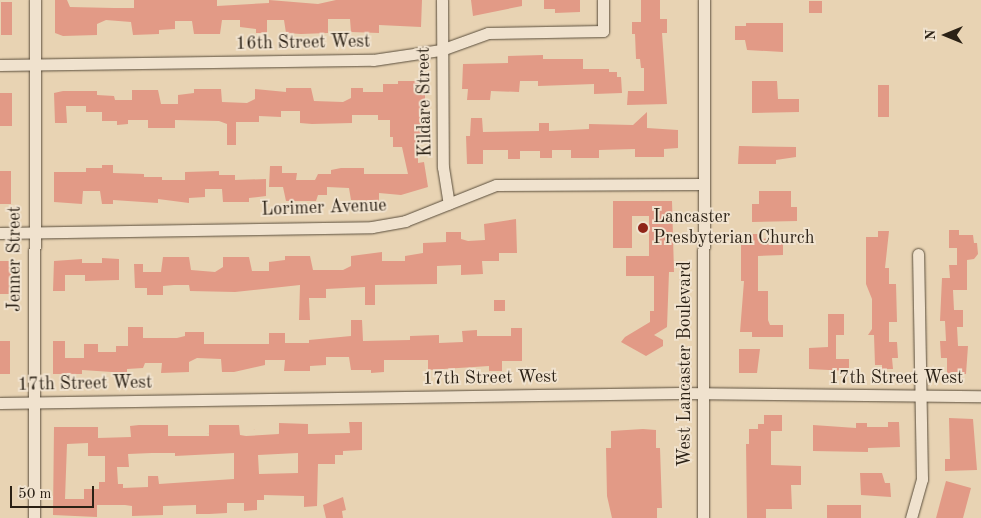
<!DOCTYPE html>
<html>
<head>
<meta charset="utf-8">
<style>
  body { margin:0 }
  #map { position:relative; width:981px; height:518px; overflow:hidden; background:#e8d3b3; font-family:"Old Standard TT",serif }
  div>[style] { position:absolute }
  .building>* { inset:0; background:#e29a86; transform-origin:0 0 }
  .roads { filter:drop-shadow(0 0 1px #5a4e3c) drop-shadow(0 0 1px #5a4e3c) }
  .minor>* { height:11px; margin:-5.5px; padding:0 5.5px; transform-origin:5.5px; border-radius:5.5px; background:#f0e2ce }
  .dots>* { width:14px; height:14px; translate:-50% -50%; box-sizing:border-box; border:2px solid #f0e2ce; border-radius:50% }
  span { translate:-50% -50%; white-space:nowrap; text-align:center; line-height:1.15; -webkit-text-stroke:4px #f0e2ce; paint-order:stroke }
  .street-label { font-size:18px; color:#2b2115 }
  .poi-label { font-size:18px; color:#2b2115 }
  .left { translate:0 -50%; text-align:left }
  .north { position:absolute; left:921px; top:10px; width:50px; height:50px; -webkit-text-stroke:4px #f0e2ce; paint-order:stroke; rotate:270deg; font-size:14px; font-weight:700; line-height:20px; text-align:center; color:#2b2115 }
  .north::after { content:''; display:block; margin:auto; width:18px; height:22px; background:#2b2115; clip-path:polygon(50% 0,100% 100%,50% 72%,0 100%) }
  .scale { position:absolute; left:10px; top:486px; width:84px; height:22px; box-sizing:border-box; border:2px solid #2b2115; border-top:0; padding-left:6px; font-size:15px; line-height:18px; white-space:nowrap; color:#2b2115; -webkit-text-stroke:4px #f0e2ce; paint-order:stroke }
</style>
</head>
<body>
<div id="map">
  <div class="building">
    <div style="clip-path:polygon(55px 0,67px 0,70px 7px,114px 8px,134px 8px,134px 0,217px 0,217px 6px,269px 3px,269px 0,318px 4px,336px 0,422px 0,421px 27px,379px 25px,379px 33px,351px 32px,350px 19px,328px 19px,328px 33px,301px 34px,286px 33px,284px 20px,267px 20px,267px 33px,256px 33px,256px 29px,240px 27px,240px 20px,222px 20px,220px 34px,194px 34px,192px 21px,175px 21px,175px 29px,159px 30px,159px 34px,133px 35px,131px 22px,106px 20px,97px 24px,97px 35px,63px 36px,55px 33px)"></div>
    <div style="clip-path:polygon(471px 0,522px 0,522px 6px,473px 16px)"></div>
    <div style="clip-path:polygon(544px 0,580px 0,580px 12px,555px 13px,555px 9px,544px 9px)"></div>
    <div style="clip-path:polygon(641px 0,660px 0,660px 19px,667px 19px,667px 33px,662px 33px,667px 104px,627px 105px,628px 91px,644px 91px,644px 68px,641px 68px,640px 59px,636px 59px,635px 34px,632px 34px,632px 22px,641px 22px)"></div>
    <div style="left:809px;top:1px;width:13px;height:12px"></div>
    <div style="left:1px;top:2px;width:11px;height:33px"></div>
    <div style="clip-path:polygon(746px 23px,783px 23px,783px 52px,747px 50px,745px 40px,735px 40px,735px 26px,746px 26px)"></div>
    <div style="clip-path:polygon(543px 55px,543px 59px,583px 59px,583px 69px,609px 69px,609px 72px,617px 72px,617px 77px,621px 77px,622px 93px,594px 94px,594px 84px,538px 86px,538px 81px,520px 81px,519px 92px,491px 91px,490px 100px,467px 100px,468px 89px,462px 89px,463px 64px,508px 63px,508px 56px)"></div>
    <div style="clip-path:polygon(398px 81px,425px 81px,425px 134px,418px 134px,418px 163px,424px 162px,428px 187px,401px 195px,379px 193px,379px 201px,351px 200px,349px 188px,327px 187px,327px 195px,318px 195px,316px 201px,286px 201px,283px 187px,269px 187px,270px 166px,282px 166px,282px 173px,297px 173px,296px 180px,315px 180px,318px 174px,331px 174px,331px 170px,341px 168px,364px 168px,364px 174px,408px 174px,402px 147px,393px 147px,393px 137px,390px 137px,390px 120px,378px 120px,378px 115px,352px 115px,352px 123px,312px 124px,300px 123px,300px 111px,281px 111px,281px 117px,259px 116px,259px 122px,236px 122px,236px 145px,227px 145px,227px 124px,219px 121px,175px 120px,175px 128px,148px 128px,148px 120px,128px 120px,128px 124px,117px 125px,117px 121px,102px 121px,102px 112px,86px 112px,86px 106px,66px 106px,67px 123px,55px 123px,54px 93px,63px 91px,97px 91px,97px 95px,114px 96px,115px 100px,132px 100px,132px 90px,158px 90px,161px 104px,178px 104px,178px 95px,194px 93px,194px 89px,221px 89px,222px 102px,247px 103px,255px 99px,255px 89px,286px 92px,286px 88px,311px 88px,314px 101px,343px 102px,351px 98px,351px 88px,363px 88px,363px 92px,383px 92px,383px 84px,398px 84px)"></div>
    <div style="clip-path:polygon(752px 81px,777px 81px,778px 99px,799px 99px,799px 112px,752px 113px)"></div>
    <div style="left:878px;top:85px;width:11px;height:32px"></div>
    <div style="left:0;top:93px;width:12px;height:33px"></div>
    <div style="clip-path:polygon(647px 112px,647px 128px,678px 130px,678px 148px,664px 149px,664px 157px,635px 157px,635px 149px,599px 150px,599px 158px,571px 158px,571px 150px,552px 150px,552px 158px,540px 158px,540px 151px,520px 151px,520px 159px,508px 159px,508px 150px,483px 150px,483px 164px,467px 164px,466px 136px,470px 136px,471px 118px,482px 118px,483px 132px,539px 131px,539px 123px,549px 123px,549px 131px,589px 129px,589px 124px,633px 125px)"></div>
    <div style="clip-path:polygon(739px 146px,796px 147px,796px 157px,776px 160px,776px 164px,738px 164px)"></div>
    <div style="clip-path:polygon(102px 165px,113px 165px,113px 173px,144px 174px,144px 177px,162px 177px,162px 180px,185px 180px,185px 172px,219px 171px,219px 175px,235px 175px,235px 180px,266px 179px,266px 196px,249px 198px,249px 202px,223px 202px,222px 189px,205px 189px,205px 197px,189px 198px,189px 203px,158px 199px,158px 203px,113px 200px,113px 204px,102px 204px,100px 191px,83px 191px,82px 204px,54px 202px,54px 172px,86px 172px,86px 168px,102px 168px)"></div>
    <div style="left:0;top:171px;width:11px;height:33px"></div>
    <div style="clip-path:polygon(759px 191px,791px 191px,791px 207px,797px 207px,797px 221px,752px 222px,752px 204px,759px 204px)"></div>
    <div style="clip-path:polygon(613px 201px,672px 201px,674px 272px,669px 272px,667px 327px,654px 335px,663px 340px,663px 346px,646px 356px,621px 342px,625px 337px,650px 322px,650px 311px,654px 311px,654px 276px,626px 276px,626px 256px,649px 256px,649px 216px,632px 216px,632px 248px,613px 248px)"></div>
    <div style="clip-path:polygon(516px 219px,517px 253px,499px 253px,499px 261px,482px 261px,483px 274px,461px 275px,461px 265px,437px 266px,437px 284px,375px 285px,375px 305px,365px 305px,365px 287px,326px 289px,326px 298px,309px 298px,310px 320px,299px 320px,300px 285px,235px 292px,190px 291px,189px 285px,174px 285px,163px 286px,163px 295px,147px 295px,147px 288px,135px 288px,134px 264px,143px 264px,143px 272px,161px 272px,163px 257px,189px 257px,191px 270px,215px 272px,223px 267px,223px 257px,249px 257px,252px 271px,269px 271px,269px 262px,285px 260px,285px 256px,310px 256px,313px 270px,343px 270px,351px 266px,351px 256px,382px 252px,382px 261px,405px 261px,405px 256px,423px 253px,423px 243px,446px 242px,446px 232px,461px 232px,461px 239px,468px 241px,485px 240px,484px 224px)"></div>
    <div style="clip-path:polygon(949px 230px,959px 230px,959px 235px,973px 235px,974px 243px,977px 243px,978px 254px,974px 259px,967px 260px,967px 290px,953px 290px,954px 310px,963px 310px,963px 327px,957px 327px,958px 346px,968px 346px,966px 374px,947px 374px,947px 358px,941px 358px,940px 341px,946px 341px,945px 321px,940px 321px,942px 278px,950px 278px,949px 265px,957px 265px,957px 248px,949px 248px)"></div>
    <div style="clip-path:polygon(878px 231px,889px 231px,885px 268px,889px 268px,889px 284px,896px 284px,897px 322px,889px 322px,889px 342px,897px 342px,898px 358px,892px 358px,893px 369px,882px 369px,882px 365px,875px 365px,874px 335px,868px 335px,872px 329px,872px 299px,866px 284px,866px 237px,878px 237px)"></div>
    <div style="clip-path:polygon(741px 234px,758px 234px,758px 239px,783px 238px,783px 255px,758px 256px,758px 291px,768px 291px,768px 320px,770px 325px,783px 325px,783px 337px,752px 337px,752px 332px,740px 332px,744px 281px,741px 281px)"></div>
    <div style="clip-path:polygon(102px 258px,119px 259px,119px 280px,85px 281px,85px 275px,65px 275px,65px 291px,53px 291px,54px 261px,82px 259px,82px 263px,102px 263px)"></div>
    <div style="left:0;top:261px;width:11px;height:33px"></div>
    <div style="left:494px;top:300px;width:11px;height:11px"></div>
    <div style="clip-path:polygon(828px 314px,844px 314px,844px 335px,836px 335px,836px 359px,849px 359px,849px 371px,809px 369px,809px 348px,828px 347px)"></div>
    <div style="clip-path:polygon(351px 320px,362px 320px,363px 341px,410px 340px,410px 336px,439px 335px,439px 343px,463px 342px,462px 331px,477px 330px,477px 336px,511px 336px,511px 328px,522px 328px,522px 361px,502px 361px,502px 371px,489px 371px,489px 366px,428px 370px,428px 360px,384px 360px,384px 372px,371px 373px,371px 370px,351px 370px,349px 357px,326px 357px,326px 365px,310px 366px,310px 371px,284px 371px,285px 360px,265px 360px,265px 365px,234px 372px,222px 372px,221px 359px,197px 358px,189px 362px,189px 372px,161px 373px,162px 363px,145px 363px,143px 368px,127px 369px,127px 373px,82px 370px,82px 374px,53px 374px,53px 341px,65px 341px,65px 358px,84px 358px,84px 344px,98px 344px,98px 352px,116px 352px,116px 346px,128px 346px,128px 327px,143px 327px,143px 338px,177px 338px,185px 336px,185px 332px,204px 332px,204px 344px,269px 344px,269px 333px,285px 333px,285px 343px,309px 343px,309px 340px,351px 336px)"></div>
    <div style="left:0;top:341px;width:10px;height:33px"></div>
    <div style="clip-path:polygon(739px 349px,760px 349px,757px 373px,739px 373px)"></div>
    <div style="clip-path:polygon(764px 415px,782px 415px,782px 431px,771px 431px,771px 465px,801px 466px,801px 485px,791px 485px,792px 509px,766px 509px,766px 518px,747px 518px,746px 444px,749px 444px,749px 429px,758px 429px,758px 424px,764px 424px)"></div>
    <div style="clip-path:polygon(949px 418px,973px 419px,977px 470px,945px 471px,945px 459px,950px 459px)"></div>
    <div style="clip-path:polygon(evenodd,349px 422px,362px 422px,362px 450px,343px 451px,343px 455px,335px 455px,335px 464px,318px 464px,317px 506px,304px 507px,304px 496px,264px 495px,264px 500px,257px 500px,257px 510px,244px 511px,244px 503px,227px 503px,227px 513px,209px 514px,196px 514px,196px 505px,163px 506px,163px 515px,132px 516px,132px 506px,125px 505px,97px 505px,97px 517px,53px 515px,54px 427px,98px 427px,98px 438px,131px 437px,130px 426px,139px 425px,168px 425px,168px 436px,209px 436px,209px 425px,239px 425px,240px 435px,246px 436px,279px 434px,279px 423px,308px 424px,308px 434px,350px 433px,349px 422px,88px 443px,88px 456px,105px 456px,105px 482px,99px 482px,99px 489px,84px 489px,84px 499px,65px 499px,67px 444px,88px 443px,349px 422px,152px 453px,175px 453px,175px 456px,234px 453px,234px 479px,159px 484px,158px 476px,148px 476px,148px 487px,123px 488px,123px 484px,118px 484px,117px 467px,129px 467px,128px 454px,152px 453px,349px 422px,298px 453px,298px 473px,259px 474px,258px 455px,298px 453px)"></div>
    <div style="clip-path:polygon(888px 422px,899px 422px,900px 447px,868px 448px,868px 452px,813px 451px,813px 425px,856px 428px,856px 423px,867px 423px,867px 427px,888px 427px)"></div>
    <div style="clip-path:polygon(643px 429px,656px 430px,656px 448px,660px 448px,662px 508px,657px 508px,657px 518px,612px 518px,607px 496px,606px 448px,611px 448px,611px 431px)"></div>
    <div style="clip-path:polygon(860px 473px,882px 473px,885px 483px,890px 483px,891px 497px,861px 495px)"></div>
    <div style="clip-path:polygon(946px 481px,971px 488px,963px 518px,936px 518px)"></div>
    <div style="clip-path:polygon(343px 497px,346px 510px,342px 511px,343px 518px,326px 518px,323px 505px)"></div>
    <div style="left:861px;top:505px;width:13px;height:34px;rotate:90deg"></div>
  </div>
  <div class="roads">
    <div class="minor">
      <div style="left:442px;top:0;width:167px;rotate:89.7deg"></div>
      <div style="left:443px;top:167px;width:37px;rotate:81deg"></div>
      <div style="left:0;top:65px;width:373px;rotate:-0.8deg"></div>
      <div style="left:373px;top:60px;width:69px;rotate:-8.4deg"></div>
      <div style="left:441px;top:50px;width:50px;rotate:-19.9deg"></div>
      <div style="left:488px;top:33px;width:115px;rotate:-1deg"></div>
      <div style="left:603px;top:31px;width:31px;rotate:-90deg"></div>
      <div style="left:0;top:233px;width:372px;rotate:-0.9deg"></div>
      <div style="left:372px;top:227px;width:34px;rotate:-10deg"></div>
      <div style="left:405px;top:221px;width:98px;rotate:-21.6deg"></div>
      <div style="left:496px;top:185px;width:207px;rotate:-0.3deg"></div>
      <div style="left:0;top:403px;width:681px;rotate:-0.84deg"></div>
      <div style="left:681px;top:393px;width:300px;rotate:0.6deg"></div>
      <div style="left:34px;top:518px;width:518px;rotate:-89.89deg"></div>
      <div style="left:703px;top:518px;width:518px;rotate:-89.89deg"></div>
      <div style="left:911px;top:518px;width:41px;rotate:-74.2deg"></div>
      <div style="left:922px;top:479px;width:225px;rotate:-91deg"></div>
    </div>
  </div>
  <div class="dots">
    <div style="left:643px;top:228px;background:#8f2418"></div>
  </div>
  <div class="street-label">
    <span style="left:303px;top:43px;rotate:-1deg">16th Street West</span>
    <span style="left:425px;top:102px;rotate:-91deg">Kildare Street</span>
    <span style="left:324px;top:208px;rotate:-2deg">Lorimer Avenue</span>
    <span style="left:15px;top:259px;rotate:-90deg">Jenner Street</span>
    <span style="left:685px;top:364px;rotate:-90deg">West Lancaster Boulevard</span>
    <span style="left:490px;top:378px;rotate:-1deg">17th Street West</span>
    <span style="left:896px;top:378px">17th Street West</span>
    <span style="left:85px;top:384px;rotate:-1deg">17th Street West</span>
  </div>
  <div class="poi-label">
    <span class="left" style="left:653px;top:228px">Lancaster<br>Presbyterian Church</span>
  </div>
  <div class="north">N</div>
  <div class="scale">50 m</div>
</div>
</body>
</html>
